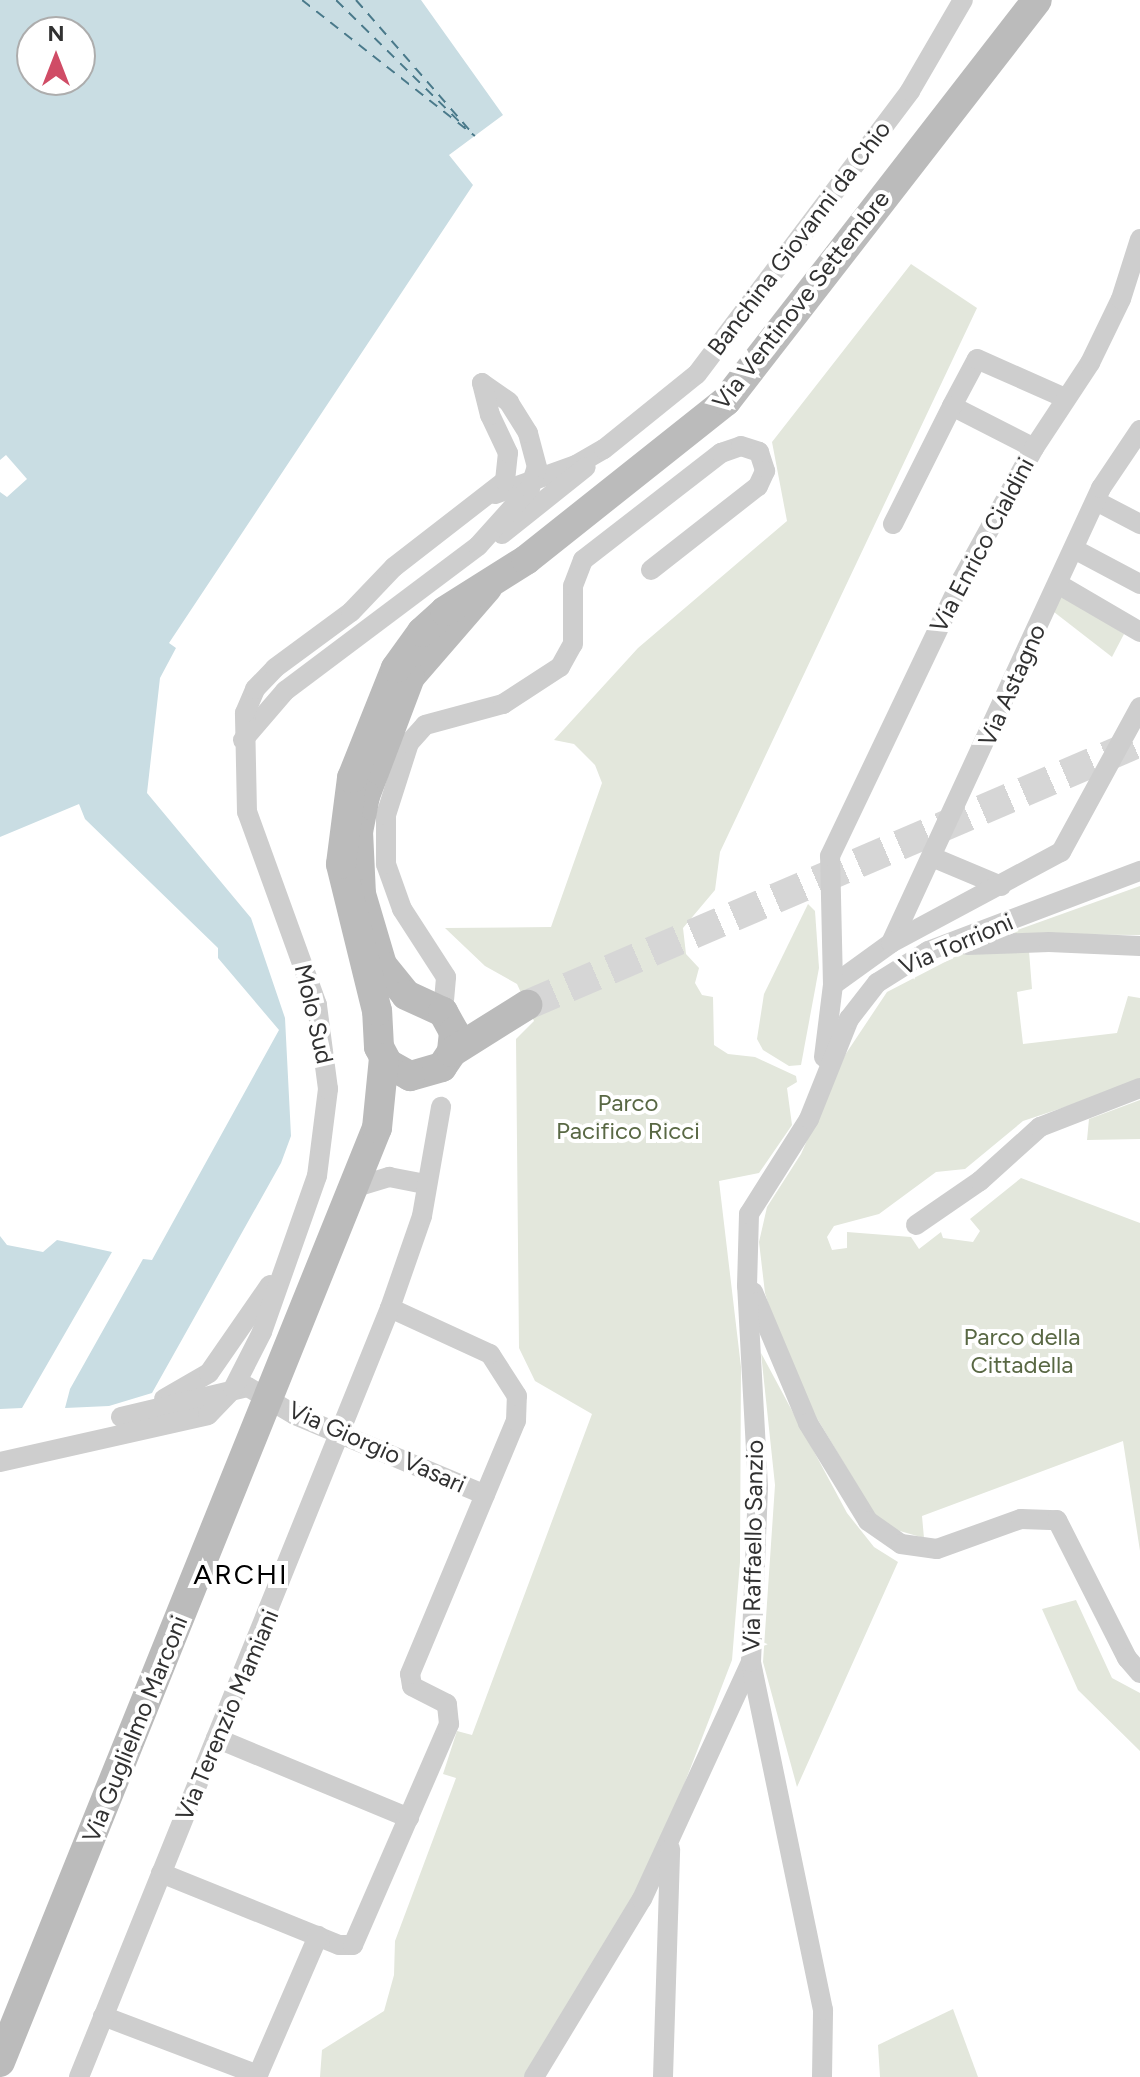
<!DOCTYPE html>
<html>
<head>
<meta charset="utf-8">
<style>
  body { margin:0 }
  #map { position:relative; width:1140px; height:2077px; overflow:hidden; background:#fff; font-family:Figtree,sans-serif }
  div>[style] { position:absolute }
  .green>* { inset:0; background:#e3e7dc }
  .water>* { inset:0; background:#c9dde3 }
  .ferry>* { height:2px; margin-top:-1px; transform-origin:0; background:repeating-linear-gradient(90deg,#49798a 0 10px,transparent 0 18px) }
  .secondary-tunnel>* { height:30px; margin-top:-15px; transform-origin:0; background:repeating-linear-gradient(90deg,#d6d6d6 0 30px,transparent 0 45px) }
  .street>* { height:20px; margin:-10px; padding:0 10px; transform-origin:10px; border-radius:10px; background:#cecece }
  .secondary>* { height:30px; margin:-15px; padding:0 15px; transform-origin:15px; border-radius:15px; background:#bbb }
  span { translate:-50% -50%; white-space:nowrap; text-align:center; line-height:1.15; -webkit-text-stroke:8px #fff; paint-order:stroke }
  .street-label { font-size:24px; color:#313131 }
  .park-label { font-size:24px; color:#596844 }
  .quarter-label { font-size:28px; color:#000; letter-spacing:2px }
  .north { position:absolute; left:16px; top:16px; width:80px; height:80px; box-sizing:border-box; background:#fff; border:2px solid #adadad; border-radius:50%; rotate:0deg; font-size:22px; font-weight:700; line-height:32px; text-align:center; color:#313131 }
  .north::after { content:''; display:block; margin:auto; width:28px; height:36px; background:#d04c66; clip-path:polygon(50% 0,100% 100%,50% 72%,0 100%) }
</style>
</head>
<body>
<div id="map">
  <div class="green">
    <div style="clip-path:polygon(911px 264px,977px 308px,720px 852px,715px 890px,683px 928px,686px 954px,699px 968px,695px 983px,702px 995px,713px 997px,714px 1045px,728px 1054px,755px 1057px,796px 1076px,797px 1082px,787px 1088px,792px 1125px,759px 1173px,719px 1181px,741px 1367px,740px 1562px,732px 1660px,667px 1829px,632px 1899px,524px 2077px,320px 2077px,322px 2050px,384px 2011px,394px 1975px,395px 1941px,456px 1778px,443px 1774px,457px 1731px,472px 1735px,592px 1414px,535px 1381px,519px 1348px,516px 1039px,534px 1021px,517px 984px,485px 966px,445px 928px,551px 927px,602px 783px,595px 765px,574px 744px,554px 740px,638px 648px,787px 521px,772px 442px)"></div>
    <div style="clip-path:polygon(1062px 594px,1124px 634px,1112px 657px,1054px 612px)"></div>
    <div style="clip-path:polygon(1140px 886px,1140px 935px,1006px 934px)"></div>
    <div style="clip-path:polygon(808px 904px,815px 911px,819px 968px,801px 1065px,789px 1066px,763px 1050px,757px 1039px,764px 994px)"></div>
    <div style="clip-path:polygon(970px 949px,1029px 951px,1032px 989px,1017px 992px,1023px 1044px,1117px 1033px,1128px 996px,1140px 998px,1140px 1082px,1023px 1121px,965px 1169px,936px 1172px,879px 1214px,834px 1226px,827px 1237px,832px 1250px,847px 1248px,847px 1232px,911px 1237px,919px 1249px,941px 1232px,943px 1238px,973px 1242px,980px 1231px,970px 1219px,1021px 1178px,1140px 1223px,1140px 1551px,1123px 1441px,922px 1516px,924px 1538px,893px 1529px,875px 1515px,812px 1410px,784px 1355px,765px 1293px,759px 1242px,767px 1207px,801px 1154px,845px 1055px,887px 992px)"></div>
    <div style="clip-path:polygon(1140px 1100px,1140px 1139px,1087px 1140px,1089px 1119px)"></div>
    <div style="clip-path:polygon(761px 1353px,847px 1513px,874px 1547px,898px 1562px,797px 1787px,763px 1662px,775px 1485px)"></div>
    <div style="clip-path:polygon(1076px 1600px,1112px 1678px,1140px 1693px,1140px 1751px,1078px 1690px,1042px 1609px)"></div>
    <div style="clip-path:polygon(953px 2009px,978px 2077px,880px 2077px,878px 2045px)"></div>
  </div>
  <div class="water">
    <div style="clip-path:polygon(evenodd,0 0,421px 0,503px 115px,449px 155px,473px 185px,169px 643px,176px 648px,160px 678px,147px 793px,251px 918px,285px 1018px,291px 1136px,281px 1163px,152px 1393px,109px 1406px,65px 1408px,70px 1389px,143px 1259px,152px 1260px,279px 1030px,218px 958px,218px 948px,85px 819px,79px 804px,0 837px,0 492px,7px 497px,27px 479px,6px 455px,0 460px,0 0,80px 32px,80px 80px,32px 80px,32px 32px,80px 32px)"></div>
    <div style="clip-path:polygon(0 1236px,7px 1245px,43px 1252px,57px 1240px,112px 1252px,22px 1408px,0 1409px)"></div>
  </div>
  <div class="ferry">
    <div style="left:302px;top:0;width:220px;rotate:38.2deg"></div>
    <div style="left:336px;top:0;width:181px;rotate:44.6deg"></div>
    <div style="left:356px;top:0;width:175px;rotate:48.9deg"></div>
  </div>
  <div class="secondary-tunnel">
    <div style="left:527px;top:1005px;width:667px;rotate:-23.22deg"></div>
  </div>
  <div class="street">
    <div style="left:1034px;top:448px;width:92px;rotate:-152.9deg"></div>
    <div style="left:952px;top:406px;width:53px;rotate:-62deg"></div>
    <div style="left:977px;top:359px;width:96px;rotate:23.9deg"></div>
    <div style="left:495px;top:494px;width:86px;rotate:-19.7deg"></div>
    <div style="left:576px;top:465px;width:32px;rotate:-30deg"></div>
    <div style="left:604px;top:449px;width:119px;rotate:-38.9deg"></div>
    <div style="left:697px;top:374px;width:354px;rotate:-53deg"></div>
    <div style="left:910px;top:91px;width:105px;rotate:-59.8deg"></div>
    <div style="left:1096px;top:501px;width:50px;rotate:27.6deg"></div>
    <div style="left:893px;top:524px;width:132px;rotate:-63.4deg"></div>
    <div style="left:502px;top:534px;width:107px;rotate:-38.6deg"></div>
    <div style="left:1074px;top:549px;width:75px;rotate:27.9deg"></div>
    <div style="left:1058px;top:584px;width:95px;rotate:30.3deg"></div>
    <div style="left:243px;top:740px;width:65px;rotate:-49.4deg"></div>
    <div style="left:285px;top:691px;width:241px;rotate:-36.9deg"></div>
    <div style="left:478px;top:546px;width:78px;rotate:-48.1deg"></div>
    <div style="left:530px;top:488px;width:22px;rotate:-72deg"></div>
    <div style="left:537px;top:467px;width:35px;rotate:-105deg"></div>
    <div style="left:528px;top:433px;width:36px;rotate:-122deg"></div>
    <div style="left:509px;top:402px;width:33px;rotate:-145deg"></div>
    <div style="left:932px;top:857px;width:75px;rotate:22.8deg"></div>
    <div style="left:891px;top:943px;width:501px;rotate:-65.22deg"></div>
    <div style="left:1101px;top:488px;width:70px;rotate:-56.1deg"></div>
    <div style="left:967px;top:945px;width:82px;rotate:-2.1deg"></div>
    <div style="left:1049px;top:942px;width:91px;rotate:2.5deg"></div>
    <div style="left:833px;top:985px;width:72px;rotate:-35.9deg"></div>
    <div style="left:891px;top:943px;width:193px;rotate:-28.2deg"></div>
    <div style="left:1061px;top:852px;width:165px;rotate:-61.4deg"></div>
    <div style="left:443px;top:1012px;width:35px;rotate:-85deg"></div>
    <div style="left:446px;top:977px;width:81px;rotate:-122.9deg"></div>
    <div style="left:402px;top:909px;width:48px;rotate:-109.6deg"></div>
    <div style="left:386px;top:864px;width:49px;rotate:-90deg"></div>
    <div style="left:386px;top:815px;width:76px;rotate:-72.3deg"></div>
    <div style="left:409px;top:743px;width:24px;rotate:-48deg"></div>
    <div style="left:425px;top:725px;width:81px;rotate:-15.1deg"></div>
    <div style="left:503px;top:704px;width:68px;rotate:-33deg"></div>
    <div style="left:560px;top:667px;width:26px;rotate:-61deg"></div>
    <div style="left:573px;top:644px;width:58px;rotate:-90deg"></div>
    <div style="left:573px;top:586px;width:28px;rotate:-69deg"></div>
    <div style="left:583px;top:560px;width:175px;rotate:-37.8deg"></div>
    <div style="left:721px;top:453px;width:21px;rotate:-19deg"></div>
    <div style="left:741px;top:446px;width:19px;rotate:18deg"></div>
    <div style="left:759px;top:452px;width:20px;rotate:72deg"></div>
    <div style="left:765px;top:471px;width:17px;rotate:115deg"></div>
    <div style="left:758px;top:486px;width:136px;rotate:141.9deg"></div>
    <div style="left:824px;top:1057px;width:73px;rotate:-82.9deg"></div>
    <div style="left:833px;top:985px;width:129px;rotate:-91.3deg"></div>
    <div style="left:830px;top:856px;width:307px;rotate:-64.5deg"></div>
    <div style="left:962px;top:579px;width:149px;rotate:-61.2deg"></div>
    <div style="left:1034px;top:448px;width:102px;rotate:-56.6deg"></div>
    <div style="left:1090px;top:363px;width:71px;rotate:-64.2deg"></div>
    <div style="left:1121px;top:299px;width:63px;rotate:-72.4deg"></div>
    <div style="left:353px;top:1188px;width:38px;rotate:-17deg"></div>
    <div style="left:389px;top:1177px;width:36px;rotate:11deg"></div>
    <div style="left:916px;top:1225px;width:78px;rotate:-34.5deg"></div>
    <div style="left:980px;top:1181px;width:81px;rotate:-42deg"></div>
    <div style="left:1040px;top:1127px;width:107px;rotate:-21.3deg"></div>
    <div style="left:753px;top:1292px;width:142px;rotate:67.2deg"></div>
    <div style="left:808px;top:1423px;width:115px;rotate:58.5deg"></div>
    <div style="left:868px;top:1521px;width:40px;rotate:34.9deg"></div>
    <div style="left:901px;top:1544px;width:36px;rotate:8deg"></div>
    <div style="left:937px;top:1549px;width:89px;rotate:-19.7deg"></div>
    <div style="left:1021px;top:1519px;width:36px;rotate:2deg"></div>
    <div style="left:1057px;top:1520px;width:155px;rotate:63.1deg"></div>
    <div style="left:1127px;top:1658px;width:20px;rotate:49deg"></div>
    <div style="left:164px;top:1399px;width:52px;rotate:-30deg"></div>
    <div style="left:209px;top:1373px;width:107px;rotate:-55.3deg"></div>
    <div style="left:121px;top:1417px;width:130px;rotate:-13.3deg"></div>
    <div style="left:248px;top:1387px;width:55px;rotate:30.8deg"></div>
    <div style="left:295px;top:1415px;width:206px;rotate:22.8deg"></div>
    <div style="left:0;top:1462px;width:213px;rotate:-12.7deg"></div>
    <div style="left:208px;top:1415px;width:36px;rotate:-46deg"></div>
    <div style="left:233px;top:1389px;width:64px;rotate:-63deg"></div>
    <div style="left:262px;top:1332px;width:165px;rotate:-70.6deg"></div>
    <div style="left:317px;top:1176px;width:88px;rotate:-82.8deg"></div>
    <div style="left:328px;top:1089px;width:85px;rotate:-97.5deg"></div>
    <div style="left:317px;top:1005px;width:205px;rotate:-109.9deg"></div>
    <div style="left:247px;top:812px;width:99px;rotate:-91.2deg"></div>
    <div style="left:245px;top:713px;width:26px;rotate:-67deg"></div>
    <div style="left:255px;top:689px;width:29px;rotate:-46deg"></div>
    <div style="left:275px;top:668px;width:94px;rotate:-36.4deg"></div>
    <div style="left:351px;top:612px;width:62px;rotate:-46.3deg"></div>
    <div style="left:394px;top:567px;width:140px;rotate:-37.8deg"></div>
    <div style="left:505px;top:481px;width:28px;rotate:-84deg"></div>
    <div style="left:508px;top:453px;width:42px;rotate:-115.3deg"></div>
    <div style="left:490px;top:415px;width:33px;rotate:-104deg"></div>
    <div style="left:216px;top:1738px;width:209px;rotate:22.5deg"></div>
    <div style="left:161px;top:1873px;width:192px;rotate:22deg"></div>
    <div style="left:339px;top:1945px;width:14px"></div>
    <div style="left:353px;top:1945px;width:241px;rotate:-66.5deg"></div>
    <div style="left:449px;top:1724px;width:20px;rotate:-96deg"></div>
    <div style="left:447px;top:1704px;width:39px;rotate:-153deg"></div>
    <div style="left:412px;top:1686px;width:12px;rotate:-99deg"></div>
    <div style="left:410px;top:1674px;width:274px;rotate:-67.3deg"></div>
    <div style="left:516px;top:1421px;width:25px;rotate:-88deg"></div>
    <div style="left:517px;top:1396px;width:50px;rotate:-122.7deg"></div>
    <div style="left:490px;top:1354px;width:110px;rotate:-155.3deg"></div>
    <div style="left:103px;top:2016px;width:166px;rotate:20.8deg"></div>
    <div style="left:79px;top:2077px;width:830px;rotate:-67.98deg"></div>
    <div style="left:390px;top:1308px;width:97px;rotate:-70.8deg"></div>
    <div style="left:422px;top:1216px;width:111px;rotate:-80.1deg"></div>
    <div style="left:257px;top:2077px;width:154px;rotate:-66.6deg"></div>
    <div style="left:534px;top:2077px;width:208px;rotate:-58.8deg"></div>
    <div style="left:642px;top:1899px;width:261px;rotate:-65.3deg"></div>
    <div style="left:663px;top:2077px;width:228px;rotate:-88.2deg"></div>
    <div style="left:822px;top:2077px;width:67px;rotate:-89.1deg"></div>
    <div style="left:823px;top:2010px;width:355px;rotate:-101.7deg"></div>
    <div style="left:751px;top:1662px;width:175px;rotate:-87.7deg"></div>
    <div style="left:758px;top:1487px;width:201px;rotate:-93.1deg"></div>
    <div style="left:747px;top:1286px;width:72px;rotate:-88.4deg"></div>
    <div style="left:749px;top:1214px;width:112px;rotate:-57.7deg"></div>
    <div style="left:809px;top:1119px;width:108px;rotate:-68.2deg"></div>
    <div style="left:849px;top:1019px;width:46px;rotate:-52.1deg"></div>
    <div style="left:877px;top:983px;width:60px;rotate:-32.1deg"></div>
    <div style="left:928px;top:951px;width:227px;rotate:-20.7deg"></div>
  </div>
  <div class="secondary">
    <div style="left:487px;top:588px;width:118px;rotate:130.9deg"></div>
    <div style="left:410px;top:677px;width:127px;rotate:110.7deg"></div>
    <div style="left:365px;top:796px;width:36px;rotate:101deg"></div>
    <div style="left:358px;top:831px;width:63px;rotate:87.3deg"></div>
    <div style="left:361px;top:894px;width:74px;rotate:73.5deg"></div>
    <div style="left:382px;top:965px;width:38px;rotate:51deg"></div>
    <div style="left:406px;top:995px;width:41px;rotate:24.7deg"></div>
    <div style="left:443px;top:1012px;width:23px;rotate:61deg"></div>
    <div style="left:454px;top:1032px;width:20px;rotate:96deg"></div>
    <div style="left:452px;top:1052px;width:18px;rotate:124deg"></div>
    <div style="left:442px;top:1067px;width:33px;rotate:164deg"></div>
    <div style="left:410px;top:1076px;width:25px;rotate:-151deg"></div>
    <div style="left:388px;top:1064px;width:19px;rotate:-118deg"></div>
    <div style="left:379px;top:1047px;width:36px;rotate:-93deg"></div>
    <div style="left:377px;top:1011px;width:151px;rotate:-103.8deg"></div>
    <div style="left:341px;top:864px;width:87px;rotate:-82.7deg"></div>
    <div style="left:352px;top:778px;width:118px;rotate:-68.2deg"></div>
    <div style="left:396px;top:668px;width:44px;rotate:-54.2deg"></div>
    <div style="left:422px;top:632px;width:31px;rotate:-42deg"></div>
    <div style="left:445px;top:611px;width:96px;rotate:-32.2deg"></div>
    <div style="left:526px;top:560px;width:256px;rotate:-38.5deg"></div>
    <div style="left:726px;top:401px;width:507px;rotate:-52.2deg"></div>
    <div style="left:452px;top:1052px;width:89px;rotate:-32.1deg"></div>
    <div style="left:0;top:2062px;width:1007px;rotate:-68.02deg"></div>
    <div style="left:377px;top:1128px;width:70px;rotate:-84.3deg"></div>
  </div>
  <div class="street-label">
    <span style="left:799px;top:238px;rotate:-53deg">Banchina Giovanni da Chio</span>
    <span style="left:801px;top:300px;rotate:-52deg">Via Ventinove Settembre</span>
    <span style="left:982px;top:545px;rotate:-62deg">Via Enrico Cialdini</span>
    <span style="left:1012px;top:685px;rotate:-66deg">Via Astagno</span>
    <span style="left:956px;top:944px;rotate:-23deg">Via Torrioni</span>
    <span style="left:314px;top:1014px;rotate:77deg">Molo Sud</span>
    <span style="left:377px;top:1447px;rotate:24deg">Via Giorgio Vasari</span>
    <span style="left:753px;top:1546px;rotate:-89deg">Via Raffaello Sanzio</span>
    <span style="left:227px;top:1715px;rotate:-67deg">Via Terenzio Mamiani</span>
    <span style="left:135px;top:1729px;rotate:-68deg">Via Guglielmo Marconi</span>
  </div>
  <div class="park-label">
    <span style="left:628px;top:1117px">Parco<br>Pacifico Ricci</span>
    <span style="left:1022px;top:1351px">Parco della<br>Cittadella</span>
  </div>
  <div class="quarter-label">
    <span style="left:241px;top:1574px">ARCHI</span>
  </div>
  <div class="north">N</div>
</div>
</body>
</html>
